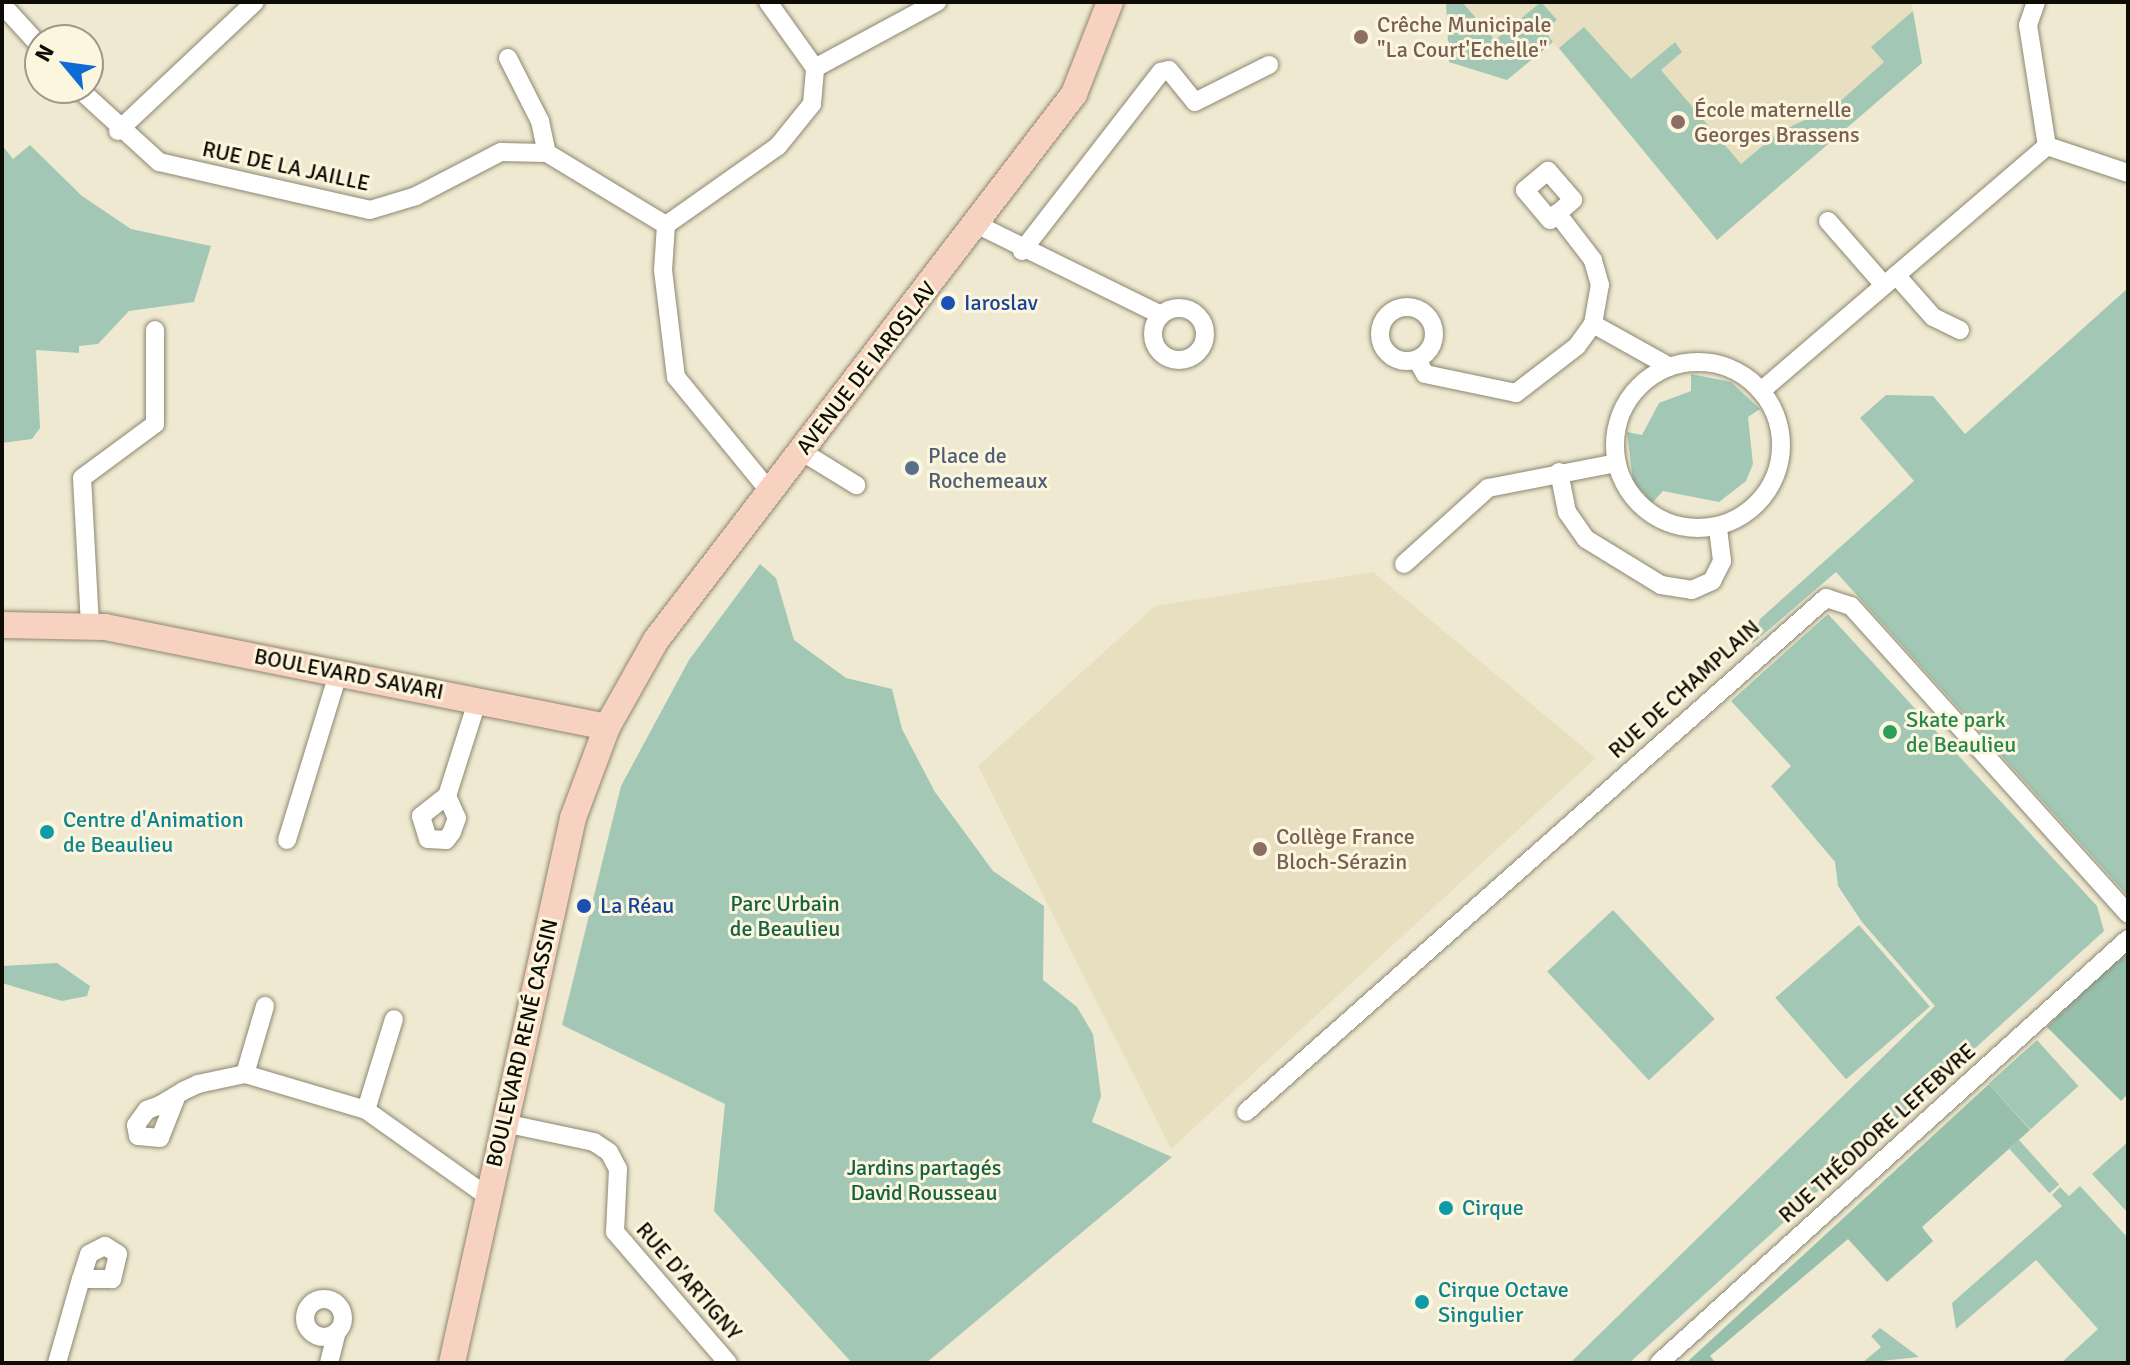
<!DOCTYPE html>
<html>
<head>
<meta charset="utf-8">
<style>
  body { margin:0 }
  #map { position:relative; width:2130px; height:1365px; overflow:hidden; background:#efe9d1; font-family:Signika,sans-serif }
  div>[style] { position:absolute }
  .built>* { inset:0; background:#e7dfbf }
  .green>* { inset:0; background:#a2c8b5; transform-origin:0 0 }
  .forest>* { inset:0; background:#96c0ab }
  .roads { filter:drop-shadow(0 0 2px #8d8771) drop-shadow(0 0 2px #8d8771) }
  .street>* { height:18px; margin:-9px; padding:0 9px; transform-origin:9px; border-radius:9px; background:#fff }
  .street>.ring { margin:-9px; padding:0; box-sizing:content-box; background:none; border:18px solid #fff; border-radius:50% }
  .secondary>* { height:26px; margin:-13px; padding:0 13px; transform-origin:13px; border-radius:13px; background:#f8d2c1 }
  .dots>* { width:22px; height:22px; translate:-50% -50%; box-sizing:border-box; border:4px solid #fdf6de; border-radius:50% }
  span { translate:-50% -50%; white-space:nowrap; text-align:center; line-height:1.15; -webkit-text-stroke:6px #fdf6de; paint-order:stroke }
  .education-label { font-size:22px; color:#785e54 }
  .left { translate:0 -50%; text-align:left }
  .street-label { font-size:22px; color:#0e0c05 }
  .transit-label { font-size:22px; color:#164399 }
  .service-label { font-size:22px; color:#4e5e75 }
  .leisure-label { font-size:22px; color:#27864d }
  .culture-label { font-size:22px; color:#0d838f }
  .park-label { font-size:22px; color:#166044 }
  .frame { position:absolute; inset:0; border:4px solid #0e0c05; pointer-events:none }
  .north { position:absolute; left:24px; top:24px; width:80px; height:80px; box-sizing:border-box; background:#fdf6de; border:2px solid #9d9887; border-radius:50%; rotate:299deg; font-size:22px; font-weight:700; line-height:32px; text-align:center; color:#0e0c05 }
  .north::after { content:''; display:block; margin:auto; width:28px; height:36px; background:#0f6bd4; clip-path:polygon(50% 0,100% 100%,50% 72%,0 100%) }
</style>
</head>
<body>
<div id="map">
  <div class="built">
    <div style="clip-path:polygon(1446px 2px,1911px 2px,1922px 63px,1717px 240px,1553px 42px,1507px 80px,1449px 62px)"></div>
    <div style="clip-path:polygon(1373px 572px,1596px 758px,1171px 1149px,978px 766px,1155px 606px)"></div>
  </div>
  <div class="green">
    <div style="clip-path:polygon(1446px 2px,1462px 2px,1495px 40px,1541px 2px,1557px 20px,1544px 30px,1553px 42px,1507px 80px,1449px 62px)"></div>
    <div style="clip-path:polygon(1913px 11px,1922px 63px,1717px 240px,1559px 48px,1584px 27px,1631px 79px,1675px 42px,1682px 52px,1661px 70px,1741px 164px,1779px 132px,1835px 106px,1884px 62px,1871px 47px)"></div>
    <div style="clip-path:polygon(2px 145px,13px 159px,30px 145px,82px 196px,131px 229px,211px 246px,194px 302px,129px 311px,98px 344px,79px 346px,79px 353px,36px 350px,40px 428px,32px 439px,2px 443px)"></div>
    <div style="clip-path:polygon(2128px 288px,2128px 896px,1836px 572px,1752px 644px,1760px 619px,1914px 481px,1860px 418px,1886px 395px,1933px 396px,1965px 434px)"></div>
    <div style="clip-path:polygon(1691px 374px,1731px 382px,1760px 409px,1748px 417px,1753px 464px,1746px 481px,1719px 502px,1663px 491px,1652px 503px,1633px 481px,1627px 432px,1642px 435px,1659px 403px,1691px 391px)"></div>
    <div style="clip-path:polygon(760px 564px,776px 578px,794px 640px,846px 678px,892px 689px,902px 729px,935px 792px,993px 871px,1044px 906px,1043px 980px,1077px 1007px,1093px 1034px,1101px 1096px,1092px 1122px,1172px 1157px,926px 1363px,852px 1363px,714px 1211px,725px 1104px,562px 1025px,621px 786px,689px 660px)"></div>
    <div style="clip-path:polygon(1828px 614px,2097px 906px,2104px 931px,1629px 1363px,1571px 1362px,1935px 1006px,1862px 922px,1838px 886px,1835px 862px,1771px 786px,1791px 766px,1731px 701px)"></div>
    <div style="left:1613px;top:910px;width:149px;height:90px;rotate:47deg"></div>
    <div style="left:1859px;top:925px;width:108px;height:111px;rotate:49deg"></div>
    <div style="clip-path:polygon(57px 963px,90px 986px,87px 996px,62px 1001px,2px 983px,2px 966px)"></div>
    <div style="left:2037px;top:1040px;width:62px;height:65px;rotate:48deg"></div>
    <div style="left:2019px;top:1140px;width:60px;height:13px;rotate:48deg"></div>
    <div style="clip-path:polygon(2128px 1142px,2128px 1213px,2092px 1174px)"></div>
    <div style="clip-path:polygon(2080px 1186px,2128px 1238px,2128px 1363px,2061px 1363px,2098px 1329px,2036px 1260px,1956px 1329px,1952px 1303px,2062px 1206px,2052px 1195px,2060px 1187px,2069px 1196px)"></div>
    <div style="clip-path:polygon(1880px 1328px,1919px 1357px,1862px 1363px,1881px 1347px,1871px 1336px)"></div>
  </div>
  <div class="forest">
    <div style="clip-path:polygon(2128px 948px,2128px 1094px,2121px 1101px,2047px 1027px)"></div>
    <div style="clip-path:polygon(1989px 1084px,2030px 1130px,1922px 1227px,1933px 1241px,1887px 1282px,1848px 1239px,1710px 1356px,1716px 1363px,1686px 1363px)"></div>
  </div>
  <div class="roads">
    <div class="street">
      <div style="left:2036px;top:2px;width:24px;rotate:109deg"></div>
      <div style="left:2028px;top:25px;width:122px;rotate:81.1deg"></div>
      <div style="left:8px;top:11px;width:47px;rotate:47.6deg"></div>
      <div style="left:508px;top:58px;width:71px;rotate:63.1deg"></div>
      <div style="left:540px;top:121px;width:33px;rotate:78deg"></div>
      <div style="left:815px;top:68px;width:139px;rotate:-28.4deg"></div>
      <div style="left:78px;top:88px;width:110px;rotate:42.4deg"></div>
      <div style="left:159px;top:162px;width:216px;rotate:12.8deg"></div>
      <div style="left:370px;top:210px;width:48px;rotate:-16.9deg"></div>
      <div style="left:416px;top:196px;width:96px;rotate:-27.4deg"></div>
      <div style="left:501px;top:152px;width:46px;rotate:1.2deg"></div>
      <div style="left:547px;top:153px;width:139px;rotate:31.2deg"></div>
      <div style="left:666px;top:225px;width:45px;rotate:93.8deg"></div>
      <div style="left:663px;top:270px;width:108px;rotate:83.1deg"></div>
      <div style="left:676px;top:377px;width:149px;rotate:50.7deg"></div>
      <div style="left:118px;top:131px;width:188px;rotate:-43.3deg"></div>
      <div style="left:1548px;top:171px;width:38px;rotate:49deg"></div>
      <div style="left:1573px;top:200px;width:30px;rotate:139deg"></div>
      <div style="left:1550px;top:220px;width:39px;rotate:-130deg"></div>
      <div style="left:1525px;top:190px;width:30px;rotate:-40deg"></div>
      <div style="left:1828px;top:221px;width:85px;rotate:48.8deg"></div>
      <div style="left:976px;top:224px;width:206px;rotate:26.2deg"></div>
      <div style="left:666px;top:225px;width:137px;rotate:-35.2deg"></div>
      <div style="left:778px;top:146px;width:54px;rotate:-51deg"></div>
      <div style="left:812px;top:104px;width:36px;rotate:-85deg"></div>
      <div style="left:815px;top:68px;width:81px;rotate:-125.5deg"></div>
      <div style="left:1022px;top:251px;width:227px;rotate:-52.2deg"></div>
      <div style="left:1161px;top:72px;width:8px;rotate:-14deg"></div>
      <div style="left:1169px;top:70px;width:41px;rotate:50.9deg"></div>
      <div style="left:1195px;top:102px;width:83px;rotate:-26.6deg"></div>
      <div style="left:1896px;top:275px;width:56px;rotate:48.6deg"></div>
      <div style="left:1933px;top:317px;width:30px;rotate:26deg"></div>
      <div class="ring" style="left:1380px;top:307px;width:36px;height:36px"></div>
      <div class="ring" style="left:1153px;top:308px;width:34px;height:34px"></div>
      <div style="left:1593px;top:324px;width:88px;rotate:29.2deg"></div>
      <div style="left:1417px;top:360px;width:16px;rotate:60deg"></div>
      <div style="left:1425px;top:374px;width:93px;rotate:11.8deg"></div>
      <div style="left:1516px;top:393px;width:77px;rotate:-37.6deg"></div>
      <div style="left:1577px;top:346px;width:27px;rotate:-54deg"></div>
      <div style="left:1593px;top:324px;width:40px;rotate:-80deg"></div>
      <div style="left:1600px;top:285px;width:26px;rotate:-106deg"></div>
      <div style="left:1593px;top:260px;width:59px;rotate:-127.5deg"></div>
      <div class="ring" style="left:1615px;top:362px;width:148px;height:148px"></div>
      <div style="left:1761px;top:391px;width:377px;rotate:-40.6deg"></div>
      <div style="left:2047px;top:146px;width:85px;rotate:18.4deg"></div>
      <div style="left:801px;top:451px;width:65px;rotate:31.7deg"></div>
      <div style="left:1559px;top:472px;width:41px;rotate:78.7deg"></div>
      <div style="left:1567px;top:512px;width:33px;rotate:55deg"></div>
      <div style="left:1586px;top:539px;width:88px;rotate:31.5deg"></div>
      <div style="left:1661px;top:585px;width:31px;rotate:9deg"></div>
      <div style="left:1692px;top:590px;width:22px;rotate:-24deg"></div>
      <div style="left:1712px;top:581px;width:22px;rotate:-63deg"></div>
      <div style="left:1722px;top:561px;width:35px;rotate:-97deg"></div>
      <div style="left:1404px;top:564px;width:113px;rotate:-42.1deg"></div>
      <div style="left:1488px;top:488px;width:131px;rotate:-11deg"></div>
      <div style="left:90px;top:625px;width:147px;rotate:-93.1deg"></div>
      <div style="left:82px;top:478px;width:91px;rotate:-36.5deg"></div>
      <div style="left:155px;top:424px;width:94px;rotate:-90deg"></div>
      <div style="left:447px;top:796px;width:24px;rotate:66deg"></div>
      <div style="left:457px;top:818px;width:15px;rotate:110deg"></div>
      <div style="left:452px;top:832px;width:10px;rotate:127deg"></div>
      <div style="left:446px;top:840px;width:18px;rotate:-177deg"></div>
      <div style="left:428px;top:839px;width:24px;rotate:-107deg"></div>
      <div style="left:421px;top:816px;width:33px;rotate:-38deg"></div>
      <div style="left:447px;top:796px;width:102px;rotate:-72.3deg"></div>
      <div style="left:287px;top:840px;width:177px;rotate:-72.9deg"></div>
      <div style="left:245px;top:1074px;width:71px;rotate:-73.6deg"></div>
      <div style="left:177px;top:1095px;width:46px;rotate:111.6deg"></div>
      <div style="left:160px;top:1138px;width:22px;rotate:-175deg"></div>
      <div style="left:138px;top:1136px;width:11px;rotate:-100deg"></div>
      <div style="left:136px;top:1125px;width:19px;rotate:-54deg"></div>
      <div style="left:147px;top:1110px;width:14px;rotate:-21deg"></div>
      <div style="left:160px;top:1105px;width:27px;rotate:-31deg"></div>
      <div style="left:183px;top:1091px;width:17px;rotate:-25deg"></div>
      <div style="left:198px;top:1084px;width:48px;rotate:-12deg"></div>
      <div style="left:245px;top:1074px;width:126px;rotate:16.6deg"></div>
      <div style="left:366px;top:1110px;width:148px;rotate:35.4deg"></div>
      <div style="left:366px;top:1110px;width:95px;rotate:-72.9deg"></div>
      <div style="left:1246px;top:1112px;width:775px;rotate:-41.55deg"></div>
      <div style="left:1826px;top:598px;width:26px;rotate:18deg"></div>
      <div style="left:1851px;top:606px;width:414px;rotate:48deg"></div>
      <div style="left:504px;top:1123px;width:92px;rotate:11.9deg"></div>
      <div style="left:594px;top:1142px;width:18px;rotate:34deg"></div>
      <div style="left:609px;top:1152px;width:19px;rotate:62deg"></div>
      <div style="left:618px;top:1169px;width:63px;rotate:92.7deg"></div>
      <div style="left:615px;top:1232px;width:173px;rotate:49.2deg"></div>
      <div class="ring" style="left:305px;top:1299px;width:20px;height:20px"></div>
      <div style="left:57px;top:1363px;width:87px;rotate:-74.1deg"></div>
      <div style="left:81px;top:1279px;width:26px;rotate:-72deg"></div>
      <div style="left:89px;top:1254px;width:18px;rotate:-27deg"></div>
      <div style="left:105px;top:1246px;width:15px;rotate:32deg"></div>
      <div style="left:118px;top:1254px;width:26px;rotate:103deg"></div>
      <div style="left:112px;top:1279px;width:31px;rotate:180deg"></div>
      <div style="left:329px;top:1363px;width:32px;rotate:-76deg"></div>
      <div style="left:1659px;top:1363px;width:632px;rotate:-42.12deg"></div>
    </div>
    <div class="secondary">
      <div style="left:2px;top:625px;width:103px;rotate:1.1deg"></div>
      <div style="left:105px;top:627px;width:512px;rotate:11.27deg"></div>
      <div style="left:452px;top:1363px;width:558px;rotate:-77.48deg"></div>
      <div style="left:573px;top:818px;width:97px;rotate:-69.5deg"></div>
      <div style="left:607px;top:727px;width:100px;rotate:-60.6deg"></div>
      <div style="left:656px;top:640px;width:688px;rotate:-52.56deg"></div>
      <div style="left:1074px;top:94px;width:99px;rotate:-68.6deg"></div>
    </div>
  </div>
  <div class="dots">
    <div style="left:1361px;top:37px;background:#8d6e63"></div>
    <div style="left:1678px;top:122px;background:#8d6e63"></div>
    <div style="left:948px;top:303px;background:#1a4fb4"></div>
    <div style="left:912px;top:468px;background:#5c6f8a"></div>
    <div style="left:1890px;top:732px;background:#2e9e5b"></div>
    <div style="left:47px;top:832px;background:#0f9aa8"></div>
    <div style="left:1260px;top:849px;background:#8d6e63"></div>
    <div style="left:584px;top:906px;background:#1a4fb4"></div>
    <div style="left:1446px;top:1208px;background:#0f9aa8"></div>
    <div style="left:1422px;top:1302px;background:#0f9aa8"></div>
  </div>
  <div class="education-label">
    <span class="left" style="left:1377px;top:37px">Crêche Municipale<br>"La Court'Echelle"</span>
    <span class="left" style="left:1694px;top:122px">École maternelle<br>Georges Brassens</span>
    <span class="left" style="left:1276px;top:849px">Collège France<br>Bloch-Sérazin</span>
  </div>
  <div class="street-label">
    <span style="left:286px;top:166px;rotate:12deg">RUE DE LA JAILLE</span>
    <span style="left:866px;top:368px;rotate:-52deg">AVENUE DE IAROSLAV</span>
    <span style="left:349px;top:674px;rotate:11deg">BOULEVARD SAVARI</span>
    <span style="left:1684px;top:689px;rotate:-42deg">RUE DE CHAMPLAIN</span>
    <span style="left:522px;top:1043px;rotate:-77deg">BOULEVARD RENÉ CASSIN</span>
    <span style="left:1877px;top:1133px;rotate:-42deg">RUE THÉODORE LEFEBVRE</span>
    <span style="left:689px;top:1281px;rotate:49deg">RUE D'ARTIGNY</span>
  </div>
  <div class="transit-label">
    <span class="left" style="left:964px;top:303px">Iaroslav</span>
    <span class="left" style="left:600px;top:906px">La Réau</span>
  </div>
  <div class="service-label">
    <span class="left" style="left:928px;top:468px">Place de<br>Rochemeaux</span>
  </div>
  <div class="leisure-label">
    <span class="left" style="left:1906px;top:732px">Skate park<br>de Beaulieu</span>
  </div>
  <div class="culture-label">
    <span class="left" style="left:63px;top:832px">Centre d'Animation<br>de Beaulieu</span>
    <span class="left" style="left:1462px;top:1208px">Cirque</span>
    <span class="left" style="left:1438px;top:1302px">Cirque Octave<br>Singulier</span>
  </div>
  <div class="park-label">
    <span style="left:785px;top:916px">Parc Urbain<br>de Beaulieu</span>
    <span style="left:924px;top:1180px">Jardins partagés<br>David Rousseau</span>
  </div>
  <div class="frame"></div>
  <div class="north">N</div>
</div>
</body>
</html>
